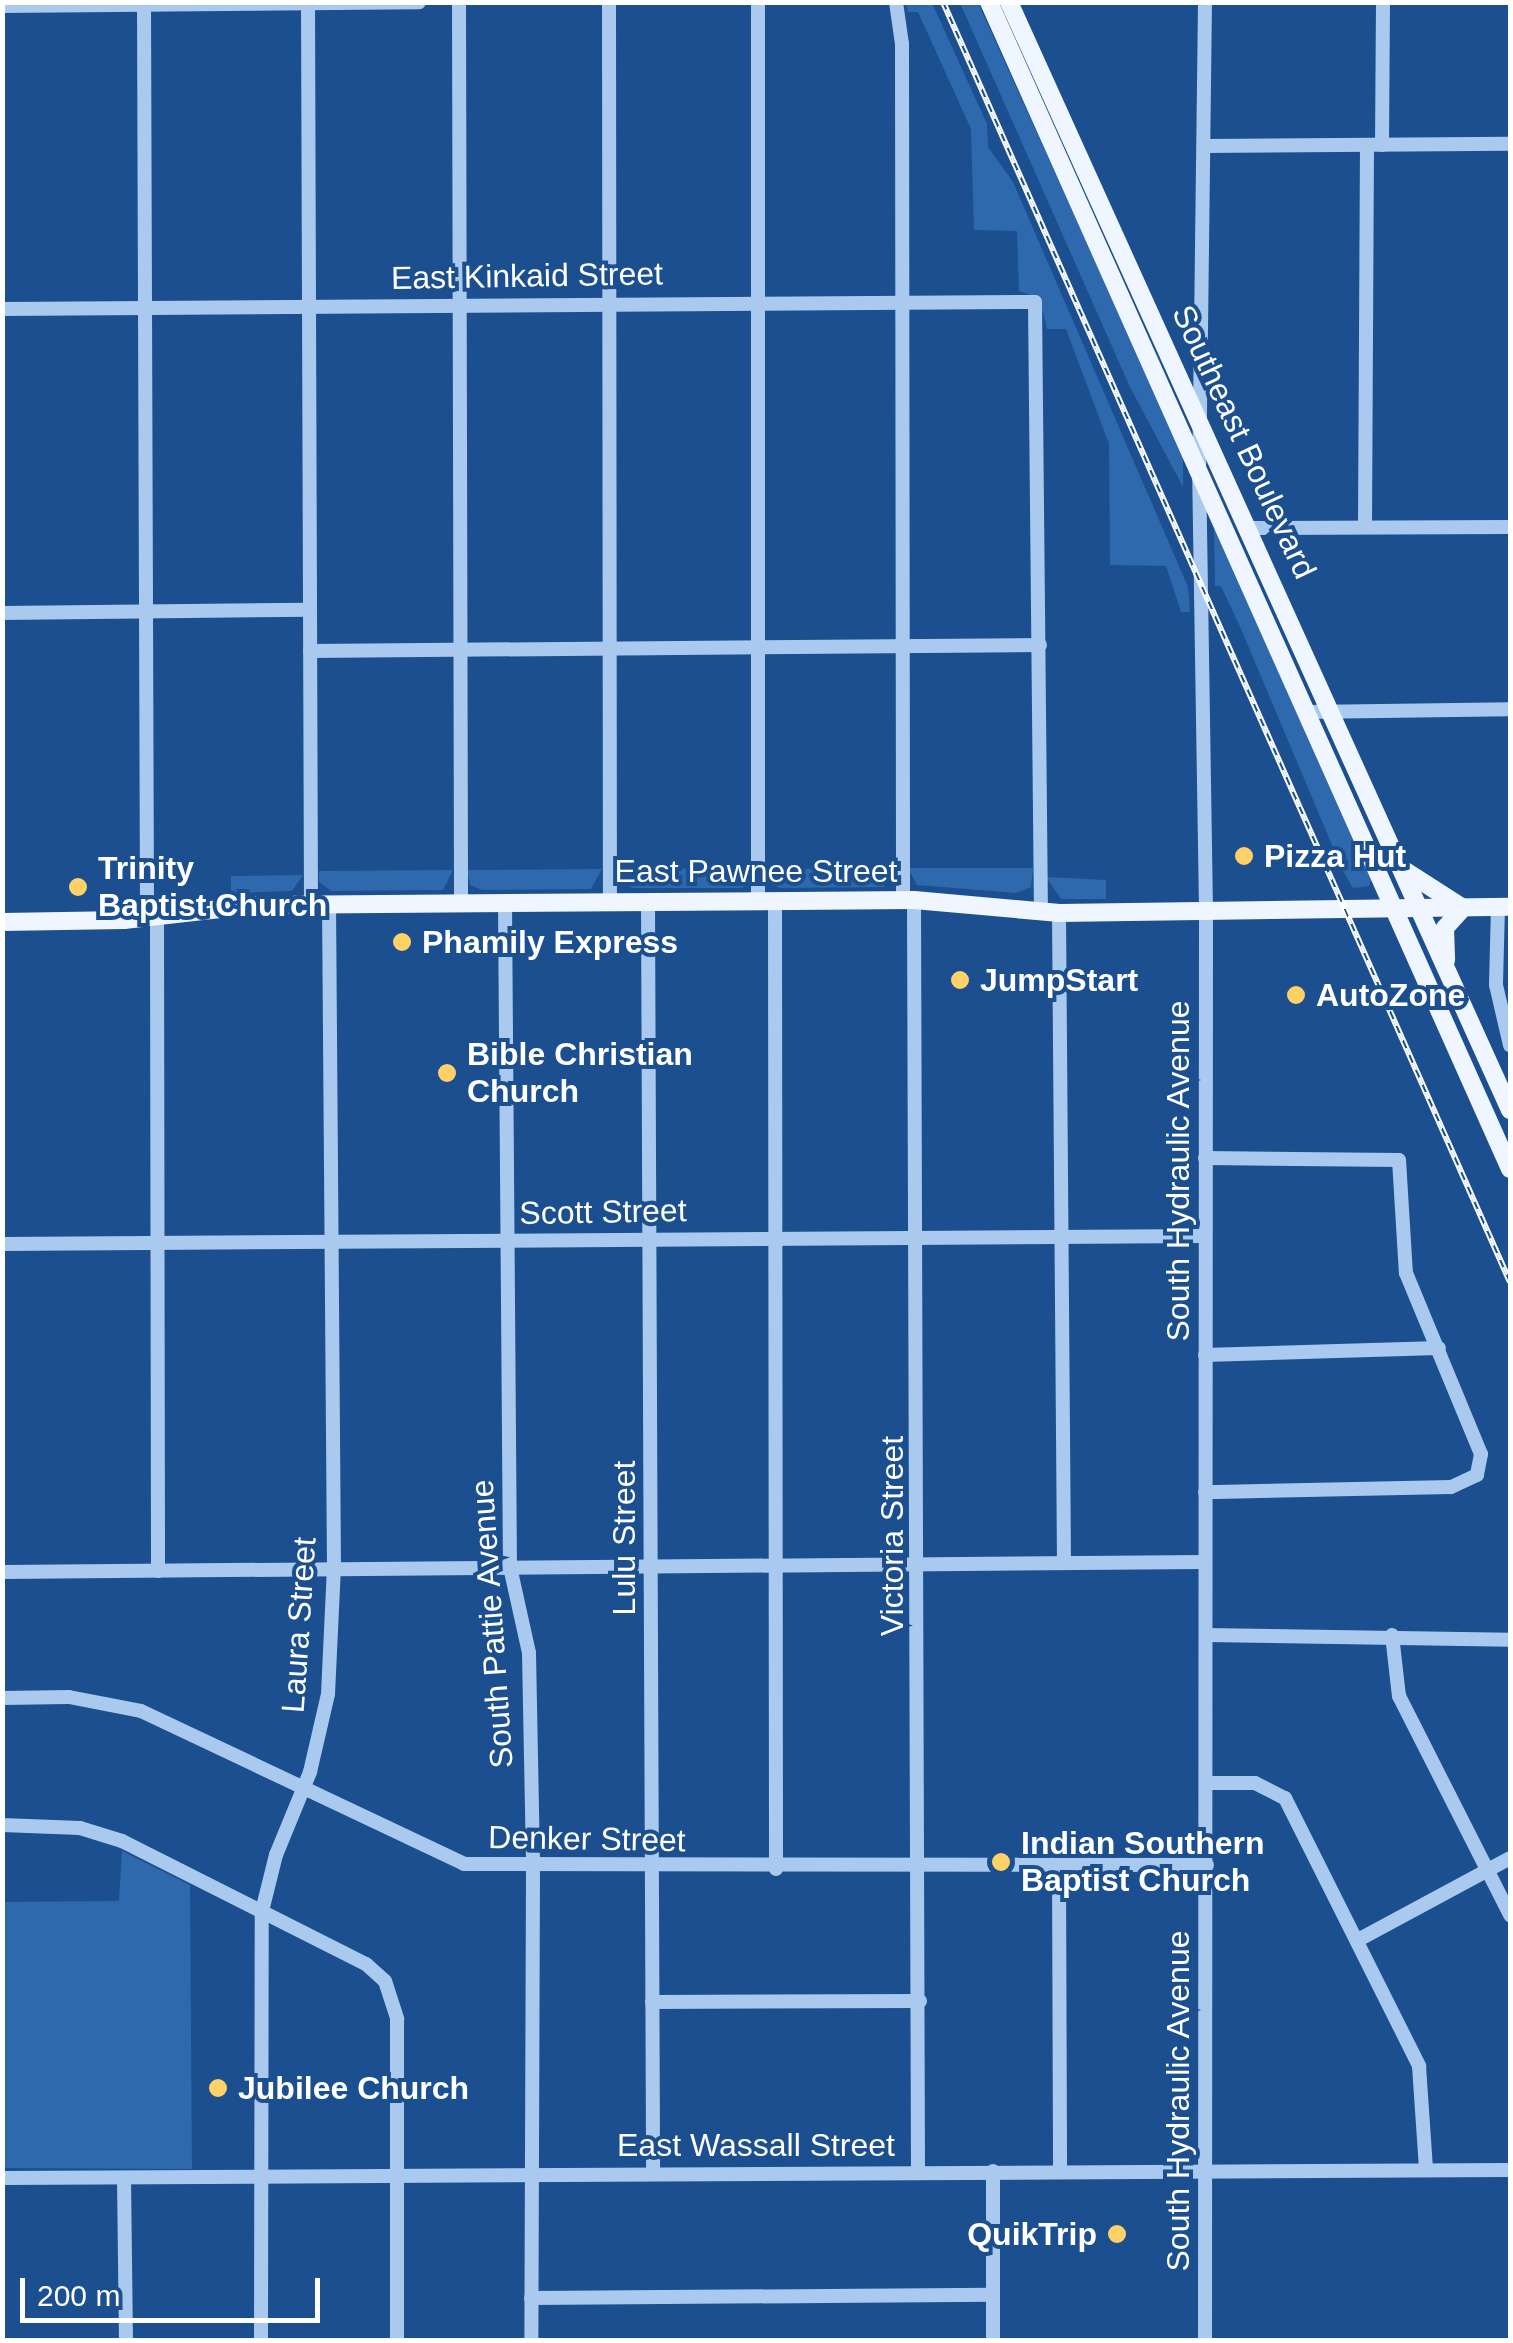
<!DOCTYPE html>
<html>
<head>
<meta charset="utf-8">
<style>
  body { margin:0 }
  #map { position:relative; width:1513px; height:2343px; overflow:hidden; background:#1b4f8f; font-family:Helvetica,sans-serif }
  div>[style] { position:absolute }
  .green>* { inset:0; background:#2e69ad }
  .minor>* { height:14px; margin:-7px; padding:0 7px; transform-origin:7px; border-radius:7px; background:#a9c9ee }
  .major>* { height:18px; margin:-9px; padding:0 9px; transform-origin:9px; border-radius:9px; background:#f0f6ff }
  .rail>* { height:6px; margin-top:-3px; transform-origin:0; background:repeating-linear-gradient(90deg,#1b4f8f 0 8px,#fff 0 16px); box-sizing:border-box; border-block:2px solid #fff }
  .dots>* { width:28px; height:28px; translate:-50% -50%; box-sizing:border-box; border:5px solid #1b4f8f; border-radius:50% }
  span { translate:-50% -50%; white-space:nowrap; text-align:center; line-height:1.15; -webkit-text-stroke:8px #1b4f8f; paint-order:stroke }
  .street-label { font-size:32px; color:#fff }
  .poi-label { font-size:32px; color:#fff; font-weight:700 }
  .left { translate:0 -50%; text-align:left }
  .right { translate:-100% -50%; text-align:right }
  .frame { position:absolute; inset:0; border:5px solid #fff; pointer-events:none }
  .scale { position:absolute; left:20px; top:2278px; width:300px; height:45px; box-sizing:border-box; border:5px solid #fff; border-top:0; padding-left:12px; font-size:30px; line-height:35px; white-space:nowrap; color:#fff; -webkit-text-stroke:8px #1b4f8f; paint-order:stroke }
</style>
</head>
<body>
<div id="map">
  <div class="green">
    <div style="clip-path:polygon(906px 3px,932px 3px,987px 124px,988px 147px,1013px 182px,1188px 587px,1190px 612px,1181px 612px,1166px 566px,1110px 565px,1109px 444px,1066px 329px,1047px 329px,1040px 299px,1019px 291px,1017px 231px,974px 230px,971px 129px,918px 12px,908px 12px)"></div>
    <div style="clip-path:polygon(960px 3px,978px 3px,1183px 455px,1183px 487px,1130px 387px)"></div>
    <div style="clip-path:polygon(1214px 525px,1372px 877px,1369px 886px,1353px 888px,1343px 871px,1241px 629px,1221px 586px,1215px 586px)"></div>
    <div style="clip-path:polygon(752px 868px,743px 888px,633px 888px,622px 884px,616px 869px)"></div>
    <div style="clip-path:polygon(895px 868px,884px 887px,780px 888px,768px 883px,765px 869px)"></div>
    <div style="clip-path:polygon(908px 868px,1033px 868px,1031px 887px,1016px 893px,917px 885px)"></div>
    <div style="clip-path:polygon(602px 869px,591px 889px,482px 890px,470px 885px,467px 870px)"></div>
    <div style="clip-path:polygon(453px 870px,443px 890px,331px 891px,319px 882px,319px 871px)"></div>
    <div style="clip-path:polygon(303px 875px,292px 891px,231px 893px,231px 876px)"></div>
    <div style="clip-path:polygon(1046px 877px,1106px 880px,1106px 899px,1061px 899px)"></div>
    <div style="clip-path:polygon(122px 1851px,190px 1885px,192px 2169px,3px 2168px,3px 1902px,119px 1901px)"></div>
  </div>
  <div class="minor">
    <div style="left:144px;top:2px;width:916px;rotate:89.81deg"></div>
    <div style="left:308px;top:2px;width:903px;rotate:89.81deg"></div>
    <div style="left:459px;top:2px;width:901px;rotate:89.87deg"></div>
    <div style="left:609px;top:2px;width:899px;rotate:89.94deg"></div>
    <div style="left:896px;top:2px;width:42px;rotate:81.9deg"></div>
    <div style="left:902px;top:44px;width:856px;rotate:89.93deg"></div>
    <div style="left:1205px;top:2px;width:462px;rotate:90.7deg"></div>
    <div style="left:1199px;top:464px;width:449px;rotate:89.1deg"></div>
    <div style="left:1206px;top:913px;width:1427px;rotate:90.04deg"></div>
    <div style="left:2px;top:6px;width:417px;rotate:-0.5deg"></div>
    <div style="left:1382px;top:145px;width:143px;rotate:-89.6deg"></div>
    <div style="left:1205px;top:146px;width:305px;rotate:-0.4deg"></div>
    <div style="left:2px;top:309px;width:1033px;rotate:-0.39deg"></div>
    <div style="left:1035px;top:302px;width:609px;rotate:89.44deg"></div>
    <div style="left:1365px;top:527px;width:382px;rotate:-89.7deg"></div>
    <div style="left:1251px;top:528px;width:259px;rotate:-0.2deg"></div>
    <div style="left:2px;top:613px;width:307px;rotate:-0.6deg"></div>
    <div style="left:310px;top:651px;width:730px;rotate:-0.47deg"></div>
    <div style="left:1307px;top:712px;width:203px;rotate:-0.8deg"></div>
    <div style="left:914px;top:900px;width:1272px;rotate:89.82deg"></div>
    <div style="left:775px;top:901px;width:968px;rotate:89.94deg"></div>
    <div style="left:648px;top:902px;width:1271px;rotate:89.77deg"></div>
    <div style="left:758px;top:902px;width:900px;rotate:-90deg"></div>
    <div style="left:505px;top:903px;width:664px;rotate:89.57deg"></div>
    <div style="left:510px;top:1567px;width:88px;rotate:77.5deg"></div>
    <div style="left:529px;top:1653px;width:216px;rotate:88.9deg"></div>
    <div style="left:533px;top:1869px;width:471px;rotate:90.2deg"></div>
    <div style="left:1498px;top:907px;width:78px;rotate:91.5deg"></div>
    <div style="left:1496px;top:985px;width:62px;rotate:76.9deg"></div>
    <div style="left:1059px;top:913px;width:650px;rotate:89.56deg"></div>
    <div style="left:157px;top:917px;width:654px;rotate:89.91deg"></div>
    <div style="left:1205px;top:1158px;width:194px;rotate:0.6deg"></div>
    <div style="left:1399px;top:1160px;width:113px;rotate:86.5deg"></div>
    <div style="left:1406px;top:1273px;width:196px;rotate:67.5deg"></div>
    <div style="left:1481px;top:1454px;width:21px;rotate:101deg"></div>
    <div style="left:1477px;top:1475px;width:29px;rotate:155deg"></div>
    <div style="left:1451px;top:1487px;width:246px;rotate:178.8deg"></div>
    <div style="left:2px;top:1244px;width:1203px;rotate:-0.38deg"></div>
    <div style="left:1205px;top:1355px;width:234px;rotate:-1.7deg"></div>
    <div style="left:2px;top:1572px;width:1203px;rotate:-0.48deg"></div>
    <div style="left:1206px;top:1635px;width:304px;rotate:0.9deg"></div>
    <div style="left:1392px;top:1635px;width:61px;rotate:83.5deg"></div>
    <div style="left:1399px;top:1696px;width:246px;rotate:63.1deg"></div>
    <div style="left:2px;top:1698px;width:67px;rotate:-0.9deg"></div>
    <div style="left:69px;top:1697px;width:73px;rotate:11deg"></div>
    <div style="left:141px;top:1711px;width:357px;rotate:25.3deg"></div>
    <div style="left:464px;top:1864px;width:743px;rotate:0.08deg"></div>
    <div style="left:1207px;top:1783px;width:48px"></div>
    <div style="left:1255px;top:1783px;width:34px;rotate:27deg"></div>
    <div style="left:1285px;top:1798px;width:300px;rotate:63.4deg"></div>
    <div style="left:1419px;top:2066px;width:104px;rotate:86.1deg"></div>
    <div style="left:2px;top:1825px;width:78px;rotate:2.2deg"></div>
    <div style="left:80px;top:1828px;width:44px;rotate:17.2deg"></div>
    <div style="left:122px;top:1841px;width:273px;rotate:26.8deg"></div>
    <div style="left:366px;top:1964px;width:25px;rotate:42deg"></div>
    <div style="left:385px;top:1981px;width:40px;rotate:72deg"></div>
    <div style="left:397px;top:2019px;width:321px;rotate:90deg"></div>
    <div style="left:1059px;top:1867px;width:304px;rotate:89.8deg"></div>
    <div style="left:1358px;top:1940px;width:173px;rotate:-28.3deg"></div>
    <div style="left:652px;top:2002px;width:268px;rotate:-0.2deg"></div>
    <div style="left:2px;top:2178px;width:1508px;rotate:-0.3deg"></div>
    <div style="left:124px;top:2178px;width:162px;rotate:89.3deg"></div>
    <div style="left:531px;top:2298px;width:462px;rotate:-0.4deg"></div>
    <div style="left:261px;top:2340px;width:429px;rotate:-89.9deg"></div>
    <div style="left:262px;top:1911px;width:58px;rotate:-76deg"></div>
    <div style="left:276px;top:1855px;width:90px;rotate:-67.7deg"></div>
    <div style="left:310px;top:1772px;width:80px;rotate:-77deg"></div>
    <div style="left:328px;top:1694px;width:126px;rotate:-87.3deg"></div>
    <div style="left:334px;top:1568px;width:663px;rotate:-90.43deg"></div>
    <div style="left:993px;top:2340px;width:169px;rotate:-90deg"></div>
  </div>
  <div class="major">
    <div style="left:989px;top:2px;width:1278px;rotate:65.94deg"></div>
    <div style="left:1009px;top:2px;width:1216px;rotate:65.67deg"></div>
    <div style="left:1404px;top:870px;width:70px;rotate:32.8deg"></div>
    <div style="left:1463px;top:908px;width:27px;rotate:132deg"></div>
    <div style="left:1445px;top:928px;width:32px;rotate:88deg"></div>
    <div style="left:2px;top:922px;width:122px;rotate:-0.9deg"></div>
    <div style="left:124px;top:920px;width:132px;rotate:-6.5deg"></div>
    <div style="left:255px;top:905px;width:659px;rotate:-0.43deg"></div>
    <div style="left:914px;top:900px;width:146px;rotate:5.1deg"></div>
    <div style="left:1059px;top:913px;width:451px;rotate:-0.8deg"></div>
  </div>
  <div class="rail">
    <div style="left:943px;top:2px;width:1400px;rotate:66.11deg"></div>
  </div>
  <div class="dots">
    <div style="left:1244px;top:856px;background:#ffd166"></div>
    <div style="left:78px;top:887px;background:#ffd166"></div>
    <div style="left:402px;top:942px;background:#ffd166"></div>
    <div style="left:960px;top:980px;background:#ffd166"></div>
    <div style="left:1296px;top:995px;background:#ffd166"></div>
    <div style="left:447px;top:1073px;background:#ffd166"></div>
    <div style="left:1001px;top:1862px;background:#ffd166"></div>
    <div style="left:218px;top:2088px;background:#ffd166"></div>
    <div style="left:1117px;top:2234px;background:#ffd166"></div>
  </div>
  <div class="street-label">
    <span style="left:527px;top:276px;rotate:-1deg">East Kinkaid Street</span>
    <span style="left:1244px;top:442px;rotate:65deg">Southeast Boulevard</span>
    <span style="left:756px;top:871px">East Pawnee Street</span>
    <span style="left:1178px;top:1171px;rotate:-90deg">South Hydraulic Avenue</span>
    <span style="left:603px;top:1212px;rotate:-1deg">Scott Street</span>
    <span style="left:892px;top:1536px;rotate:-90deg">Victoria Street</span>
    <span style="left:624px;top:1538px;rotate:-90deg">Lulu Street</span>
    <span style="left:492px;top:1624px;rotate:-94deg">South Pattie Avenue</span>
    <span style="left:299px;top:1625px;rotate:-86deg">Laura Street</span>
    <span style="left:587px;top:1839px;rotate:1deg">Denker Street</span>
    <span style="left:1178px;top:2101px;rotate:-90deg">South Hydraulic Avenue</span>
    <span style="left:756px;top:2145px">East Wassall Street</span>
  </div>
  <div class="poi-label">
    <span class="left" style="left:1264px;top:856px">Pizza Hut</span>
    <span class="left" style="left:98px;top:887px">Trinity<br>Baptist Church</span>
    <span class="left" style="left:422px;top:942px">Phamily Express</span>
    <span class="left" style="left:980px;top:980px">JumpStart</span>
    <span class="left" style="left:1316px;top:995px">AutoZone</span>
    <span class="left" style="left:467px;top:1073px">Bible Christian<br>Church</span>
    <span class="left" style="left:1021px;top:1862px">Indian Southern<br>Baptist Church</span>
    <span class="left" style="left:238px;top:2088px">Jubilee Church</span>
    <span class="right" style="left:1097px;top:2234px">QuikTrip</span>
  </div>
  <div class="frame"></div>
  <div class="scale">200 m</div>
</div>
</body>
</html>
